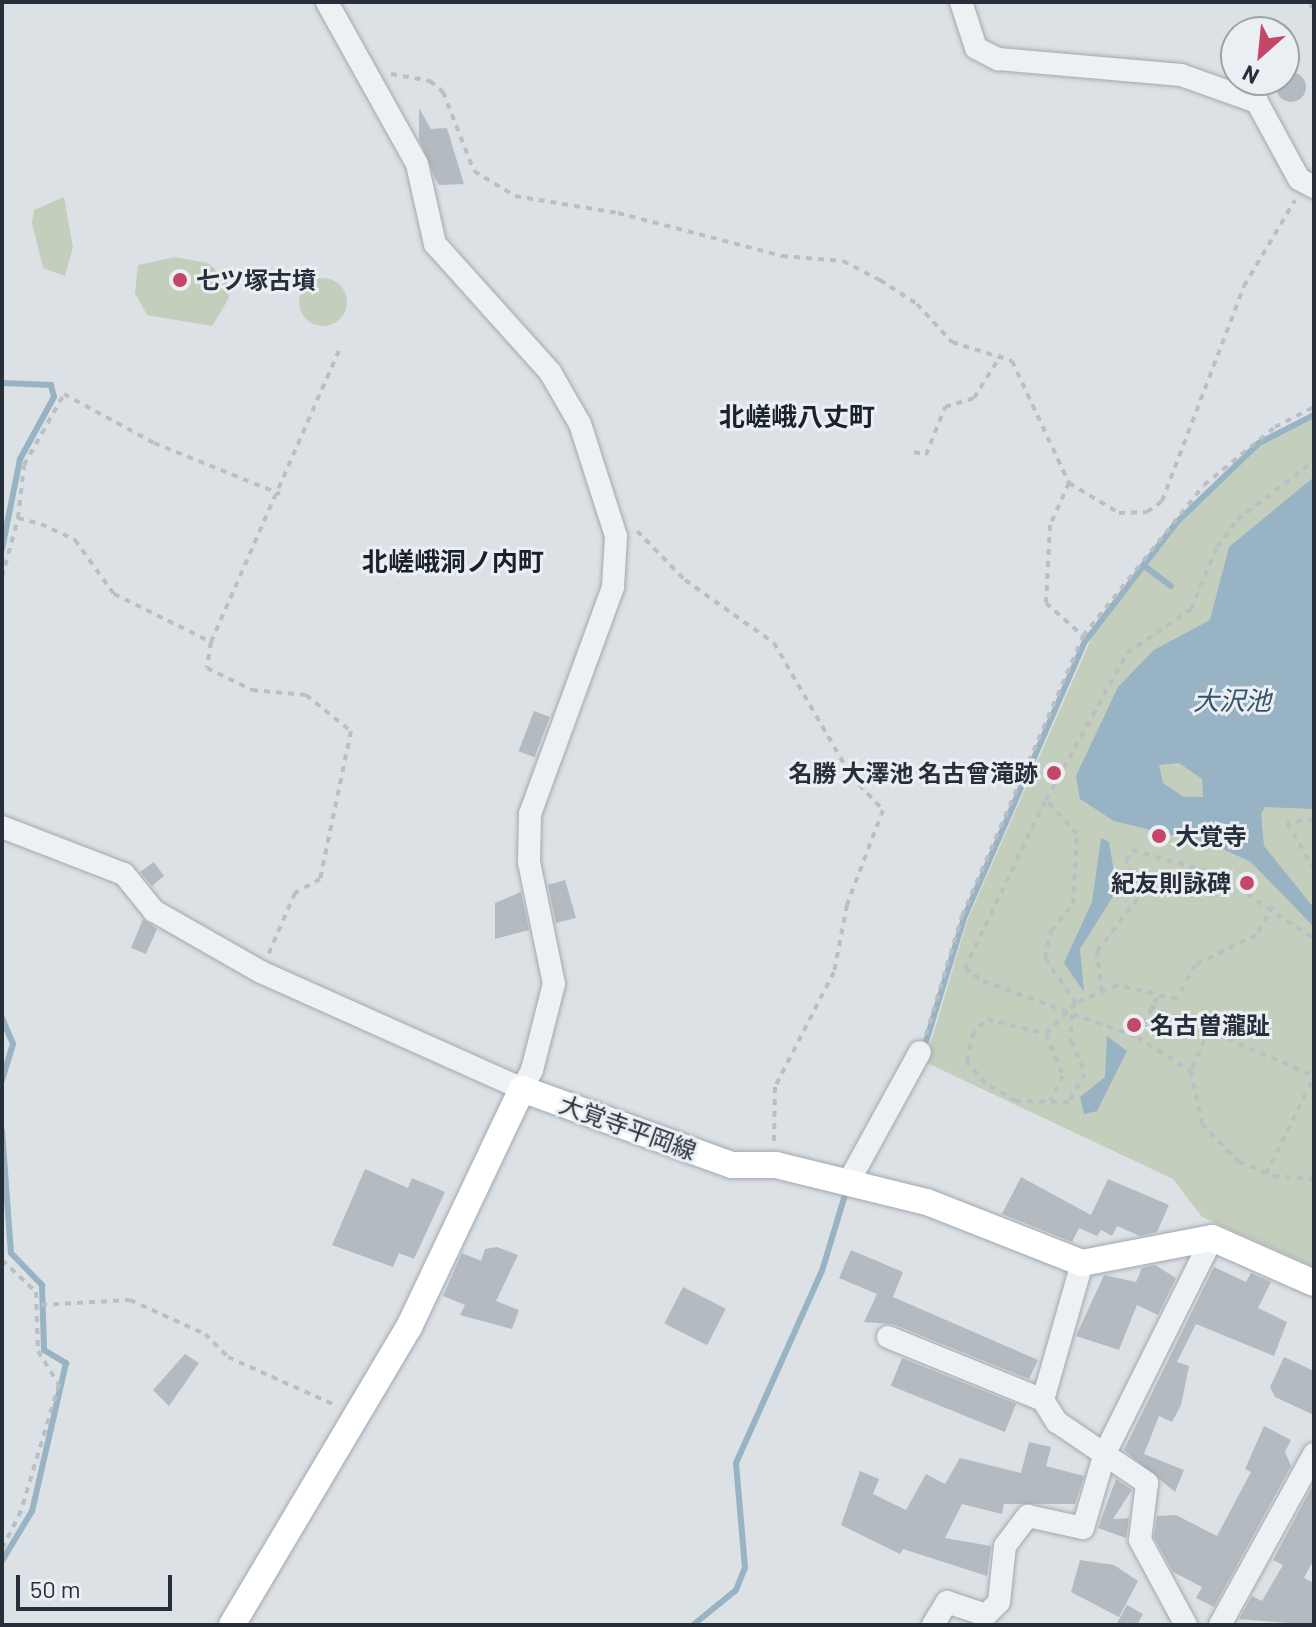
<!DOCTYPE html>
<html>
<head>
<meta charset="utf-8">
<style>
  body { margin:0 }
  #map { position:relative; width:1316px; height:1627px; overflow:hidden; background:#dce1e5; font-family:Barlow,"Noto Sans JP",sans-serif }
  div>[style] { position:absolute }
  .green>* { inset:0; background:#c4cebd }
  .round { border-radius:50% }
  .water>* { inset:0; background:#98b3c3 }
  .stream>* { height:6px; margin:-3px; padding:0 3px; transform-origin:3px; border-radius:3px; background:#98b3c3 }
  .building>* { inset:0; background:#b3bbc1; transform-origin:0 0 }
  .path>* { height:4px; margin-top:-2px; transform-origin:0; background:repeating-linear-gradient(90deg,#babfc4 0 6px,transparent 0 12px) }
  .roads { filter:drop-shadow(0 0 2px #a2a8ae) drop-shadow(0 0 2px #a2a8ae) }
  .minor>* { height:22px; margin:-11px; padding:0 11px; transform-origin:11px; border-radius:11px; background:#eef1f4 }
  .major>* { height:26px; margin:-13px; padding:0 13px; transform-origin:13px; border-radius:13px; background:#fff }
  .dots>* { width:22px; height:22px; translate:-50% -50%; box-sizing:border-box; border:4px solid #ebeff3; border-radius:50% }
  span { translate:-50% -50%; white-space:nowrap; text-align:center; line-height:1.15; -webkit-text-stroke:6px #ebeff3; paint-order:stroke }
  .poi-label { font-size:24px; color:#27303a; font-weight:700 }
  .left { translate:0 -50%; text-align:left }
  .right { translate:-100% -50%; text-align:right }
  .street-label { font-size:24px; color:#27303a }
  .neighbourhood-label { font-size:26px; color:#19212b; font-weight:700 }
  .water-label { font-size:26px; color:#34546b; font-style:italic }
  .frame { position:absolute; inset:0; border:4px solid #27303a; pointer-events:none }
  .north { position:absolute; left:1220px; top:16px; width:80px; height:80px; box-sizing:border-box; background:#ebeff3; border:2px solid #9da3a9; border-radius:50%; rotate:207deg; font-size:22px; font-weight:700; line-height:32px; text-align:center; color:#27303a }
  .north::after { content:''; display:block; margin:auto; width:28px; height:36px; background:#c4476a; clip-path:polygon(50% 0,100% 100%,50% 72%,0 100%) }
  .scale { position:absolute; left:16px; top:1575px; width:156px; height:36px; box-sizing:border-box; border:4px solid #27303a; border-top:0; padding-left:10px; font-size:24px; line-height:28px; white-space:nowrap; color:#27303a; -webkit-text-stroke:6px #ebeff3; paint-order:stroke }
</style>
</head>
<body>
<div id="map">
  <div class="green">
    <div style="clip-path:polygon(64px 197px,73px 247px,65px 276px,43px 268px,32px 223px,34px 210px)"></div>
    <div style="clip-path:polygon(175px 257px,208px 263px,226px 279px,229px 298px,212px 326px,147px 315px,135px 293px,138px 265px)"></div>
    <div class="round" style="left:299px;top:278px;width:48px;height:48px"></div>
    <div style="clip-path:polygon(1314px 418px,1314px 1267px,1202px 1217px,1173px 1179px,925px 1062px,967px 921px,1091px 639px,1167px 536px,1261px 444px)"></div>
  </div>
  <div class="water">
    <div style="clip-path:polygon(evenodd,1314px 477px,1314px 809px,1265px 807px,1261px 814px,1264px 846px,1314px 908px,1314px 927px,1251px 862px,1216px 846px,1114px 821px,1080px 799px,1076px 776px,1118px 687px,1154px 650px,1210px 620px,1229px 547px,1314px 477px,1179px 763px,1202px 779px,1203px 797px,1184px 797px,1163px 783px,1159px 765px,1179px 763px)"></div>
    <div style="clip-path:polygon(1101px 838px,1109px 842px,1117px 890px,1080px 949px,1084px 992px,1064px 963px,1092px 902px)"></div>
    <div style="clip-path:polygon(1107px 1036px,1127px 1051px,1097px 1111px,1084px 1114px,1080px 1097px,1105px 1077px)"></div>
  </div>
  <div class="stream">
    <div style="left:2px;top:383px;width:49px;rotate:2.3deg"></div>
    <div style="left:51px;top:385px;width:12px;rotate:76deg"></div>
    <div style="left:54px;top:397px;width:71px;rotate:118.7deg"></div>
    <div style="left:20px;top:459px;width:92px;rotate:101.3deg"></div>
    <div style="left:1143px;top:565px;width:35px;rotate:37deg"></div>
    <div style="left:2px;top:1018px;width:28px;rotate:67deg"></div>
    <div style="left:13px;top:1044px;width:39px;rotate:107deg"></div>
    <div style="left:924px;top:1048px;width:136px;rotate:-72.9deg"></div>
    <div style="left:964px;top:918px;width:300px;rotate:-66.4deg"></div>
    <div style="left:1084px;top:643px;width:153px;rotate:-52.5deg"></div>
    <div style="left:1177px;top:522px;width:114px;rotate:-43.9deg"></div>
    <div style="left:1259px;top:443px;width:62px;rotate:-27deg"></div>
    <div style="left:2px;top:1131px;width:122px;rotate:85.8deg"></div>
    <div style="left:11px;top:1253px;width:45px;rotate:45.9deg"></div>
    <div style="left:42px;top:1285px;width:65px;rotate:88.2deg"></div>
    <div style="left:44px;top:1350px;width:26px;rotate:31deg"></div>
    <div style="left:66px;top:1363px;width:152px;rotate:102.9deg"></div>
    <div style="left:32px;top:1511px;width:58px;rotate:121deg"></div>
    <div style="left:693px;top:1625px;width:55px;rotate:-39.1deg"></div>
    <div style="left:736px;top:1590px;width:24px;rotate:-68deg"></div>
    <div style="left:745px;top:1568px;width:105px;rotate:-94.9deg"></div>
    <div style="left:736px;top:1463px;width:210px;rotate:-65.9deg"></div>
    <div style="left:822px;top:1271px;width:87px;rotate:-73.2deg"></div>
  </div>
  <div class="building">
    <div class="round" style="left:1276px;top:72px;width:30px;height:30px"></div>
    <div style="clip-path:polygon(419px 108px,431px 129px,447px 128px,464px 184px,439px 185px,435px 178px,419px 139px)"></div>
    <div style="left:534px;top:711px;width:17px;height:43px;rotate:21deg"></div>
    <div style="clip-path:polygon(154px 862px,164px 876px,152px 886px,140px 872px)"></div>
    <div style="clip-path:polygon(565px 880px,576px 918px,556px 923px,548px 885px)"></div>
    <div style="clip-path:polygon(521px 892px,529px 930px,495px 939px,495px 903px)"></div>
    <div style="clip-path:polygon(143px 919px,157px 929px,146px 954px,131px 948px)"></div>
    <div style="clip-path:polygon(365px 1169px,408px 1188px,412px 1178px,445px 1192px,414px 1259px,399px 1253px,393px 1267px,332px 1245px)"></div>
    <div style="clip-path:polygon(1021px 1177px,1091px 1215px,1108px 1179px,1169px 1205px,1157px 1232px,1140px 1236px,1117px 1226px,1112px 1236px,1101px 1230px,1097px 1236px,1079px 1228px,1072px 1242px,1002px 1214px)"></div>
    <div style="clip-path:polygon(497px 1247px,518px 1255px,496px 1301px,519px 1310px,512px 1329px,460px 1315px,465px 1305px,443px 1296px,462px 1253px,481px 1261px,485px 1249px)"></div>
    <div style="clip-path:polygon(851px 1250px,903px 1272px,893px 1297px,1038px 1360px,1029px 1379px,893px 1324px,864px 1322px,877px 1294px,839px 1278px)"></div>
    <div style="clip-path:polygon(1155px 1265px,1176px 1278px,1158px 1315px,1137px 1305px,1119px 1350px,1076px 1336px,1104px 1275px,1136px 1282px,1142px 1268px)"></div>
    <div style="clip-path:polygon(1214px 1267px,1246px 1282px,1251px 1273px,1271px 1282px,1258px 1308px,1287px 1322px,1274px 1356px,1196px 1324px,1177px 1362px,1189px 1366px,1181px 1405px,1172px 1422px,1159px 1416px,1144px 1454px,1184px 1470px,1175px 1492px,1124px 1450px)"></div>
    <div style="left:683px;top:1287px;width:48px;height:41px;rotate:27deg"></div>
    <div style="clip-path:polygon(185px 1354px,199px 1363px,169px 1406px,153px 1390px)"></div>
    <div style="clip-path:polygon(1284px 1357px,1314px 1371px,1314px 1415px,1275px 1397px,1270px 1387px)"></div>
    <div style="left:902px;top:1358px;width:123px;height:30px;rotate:22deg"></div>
    <div style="clip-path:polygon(1264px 1426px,1291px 1440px,1285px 1452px,1291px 1466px,1214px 1607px,1196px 1598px,1202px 1587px,1173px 1572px,1154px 1537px,1157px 1516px,1176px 1515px,1217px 1536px,1251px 1472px,1245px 1469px)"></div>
    <div style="clip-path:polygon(1029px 1442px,1051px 1447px,1046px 1466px,1084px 1476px,1075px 1504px,1004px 1504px,1002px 1514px,962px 1504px,945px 1538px,991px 1546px,987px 1576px,903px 1549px,900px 1554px,841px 1525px,860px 1471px,879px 1479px,873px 1494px,906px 1510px,926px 1474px,945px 1484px,960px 1458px,1021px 1473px)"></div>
    <div style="clip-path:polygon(1116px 1479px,1132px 1490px,1113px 1519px,1129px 1518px,1126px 1538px,1098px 1528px)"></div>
    <div style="clip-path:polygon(1314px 1483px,1314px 1559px,1304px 1578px,1314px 1583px,1314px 1625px,1239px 1619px,1252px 1596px,1262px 1601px,1283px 1565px,1273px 1560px)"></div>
    <div style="clip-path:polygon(1080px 1560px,1114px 1565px,1138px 1581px,1119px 1617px,1071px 1592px)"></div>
    <div style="clip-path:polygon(1127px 1605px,1143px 1614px,1137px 1625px,1116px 1625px)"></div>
  </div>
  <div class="path">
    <div style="left:1310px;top:2px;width:12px;rotate:70deg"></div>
    <div style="left:391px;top:74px;width:40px;rotate:10deg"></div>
    <div style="left:430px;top:81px;width:17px;rotate:40deg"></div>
    <div style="left:443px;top:92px;width:85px;rotate:68.6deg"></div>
    <div style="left:474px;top:171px;width:48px;rotate:31.4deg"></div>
    <div style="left:515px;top:196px;width:104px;rotate:9.4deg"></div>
    <div style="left:618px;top:213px;width:170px;rotate:14.7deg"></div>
    <div style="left:782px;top:256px;width:61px;rotate:4.7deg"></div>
    <div style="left:843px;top:261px;width:42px;rotate:27.2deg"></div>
    <div style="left:880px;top:280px;width:44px;rotate:33deg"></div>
    <div style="left:917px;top:304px;width:52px;rotate:47.4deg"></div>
    <div style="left:952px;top:342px;width:63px;rotate:17.6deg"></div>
    <div style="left:1012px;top:361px;width:135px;rotate:65deg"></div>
    <div style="left:1069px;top:483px;width:58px;rotate:31deg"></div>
    <div style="left:1119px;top:513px;width:28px;rotate:-2deg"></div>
    <div style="left:1147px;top:512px;width:19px;rotate:-36deg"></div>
    <div style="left:1162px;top:501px;width:230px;rotate:-69.1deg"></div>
    <div style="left:1244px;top:286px;width:100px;rotate:-59.3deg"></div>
    <div style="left:1314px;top:86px;width:28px;rotate:90deg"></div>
    <div style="left:914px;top:452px;width:12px;rotate:14deg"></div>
    <div style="left:926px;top:455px;width:52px;rotate:-68.4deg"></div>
    <div style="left:945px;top:407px;width:30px;rotate:-17deg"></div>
    <div style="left:974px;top:398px;width:51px;rotate:-57.9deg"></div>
    <div style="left:1069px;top:483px;width:46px;rotate:114.3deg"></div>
    <div style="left:1050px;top:525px;width:78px;rotate:92.9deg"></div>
    <div style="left:1046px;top:603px;width:50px;rotate:41.7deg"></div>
    <div style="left:18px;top:518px;width:53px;rotate:-83.5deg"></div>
    <div style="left:24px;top:465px;width:81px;rotate:-60.6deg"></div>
    <div style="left:64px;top:394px;width:102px;rotate:28.6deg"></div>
    <div style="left:154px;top:443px;width:136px;rotate:22deg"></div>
    <div style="left:637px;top:531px;width:69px;rotate:45.6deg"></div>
    <div style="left:685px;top:580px;width:109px;rotate:35.3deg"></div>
    <div style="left:774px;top:643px;width:154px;rotate:59.9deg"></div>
    <div style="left:851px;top:776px;width:47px;rotate:46.7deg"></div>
    <div style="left:883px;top:810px;width:102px;rotate:110.8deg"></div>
    <div style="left:847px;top:905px;width:68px;rotate:101deg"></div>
    <div style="left:834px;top:972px;width:129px;rotate:117.2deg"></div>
    <div style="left:775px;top:1087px;width:56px;rotate:91deg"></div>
    <div style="left:2px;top:577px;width:61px;rotate:-74.8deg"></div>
    <div style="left:18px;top:518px;width:24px;rotate:15deg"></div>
    <div style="left:41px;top:524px;width:38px;rotate:25deg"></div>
    <div style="left:75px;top:540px;width:67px;rotate:54.2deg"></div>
    <div style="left:114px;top:594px;width:108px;rotate:26.3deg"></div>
    <div style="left:211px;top:642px;width:26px;rotate:99deg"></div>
    <div style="left:207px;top:668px;width:50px;rotate:26.1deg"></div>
    <div style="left:252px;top:690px;width:54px;rotate:5.3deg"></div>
    <div style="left:306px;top:695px;width:58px;rotate:38.7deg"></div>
    <div style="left:351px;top:731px;width:151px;rotate:101.8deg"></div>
    <div style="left:320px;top:879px;width:29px;rotate:151deg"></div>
    <div style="left:295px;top:893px;width:68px;rotate:113.5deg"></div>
    <div style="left:211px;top:642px;width:323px;rotate:-66.3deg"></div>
    <div style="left:1045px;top:801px;width:185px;rotate:115.6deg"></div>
    <div style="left:965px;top:968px;width:22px;rotate:36deg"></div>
    <div style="left:983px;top:981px;width:164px;rotate:20deg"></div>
    <div style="left:1314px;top:819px;width:27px;rotate:172deg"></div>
    <div style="left:1287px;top:823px;width:53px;rotate:59.6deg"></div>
    <div style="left:1273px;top:906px;width:34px;rotate:120deg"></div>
    <div style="left:1256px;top:935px;width:68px;rotate:153.8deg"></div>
    <div style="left:1195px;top:965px;width:38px;rotate:118deg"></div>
    <div style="left:1177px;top:999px;width:62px;rotate:-166.9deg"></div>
    <div style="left:1117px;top:985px;width:45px;rotate:156.3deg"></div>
    <div style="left:1076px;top:1003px;width:55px;rotate:-124.6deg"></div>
    <div style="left:1045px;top:958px;width:28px;rotate:-77deg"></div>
    <div style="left:1051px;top:931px;width:35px;rotate:-51deg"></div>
    <div style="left:1073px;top:904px;width:70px;rotate:-86.7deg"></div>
    <div style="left:1077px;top:834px;width:46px;rotate:-132.4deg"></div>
    <div style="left:1046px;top:800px;width:168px;rotate:-61.1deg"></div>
    <div style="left:1127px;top:653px;width:78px;rotate:-34.5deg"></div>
    <div style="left:1191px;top:609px;width:67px;rotate:-67.2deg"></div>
    <div style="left:1217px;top:547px;width:34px;rotate:-53deg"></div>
    <div style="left:1237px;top:520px;width:97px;rotate:-37.5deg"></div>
    <div style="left:1102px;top:992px;width:41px;rotate:-97deg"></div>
    <div style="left:1097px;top:951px;width:68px;rotate:-52.1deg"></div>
    <div style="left:1139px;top:897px;width:39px;rotate:-109deg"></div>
    <div style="left:1126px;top:860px;width:12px;rotate:-59deg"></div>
    <div style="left:1132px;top:850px;width:88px;rotate:15.8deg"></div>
    <div style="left:1217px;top:874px;width:117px;rotate:33.8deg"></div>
    <div style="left:1157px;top:998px;width:44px;rotate:117.1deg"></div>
    <div style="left:1137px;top:1037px;width:64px;rotate:32.2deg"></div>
    <div style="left:1150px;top:1006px;width:178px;rotate:23.1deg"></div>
    <div style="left:1072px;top:1014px;width:27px;rotate:92deg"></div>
    <div style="left:1071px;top:1041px;width:35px;rotate:66deg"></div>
    <div style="left:1085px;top:1073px;width:33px;rotate:119deg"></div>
    <div style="left:1069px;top:1102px;width:53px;rotate:-178.9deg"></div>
    <div style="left:1016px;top:1101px;width:36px;rotate:-150deg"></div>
    <div style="left:985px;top:1083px;width:28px;rotate:-131deg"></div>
    <div style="left:967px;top:1062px;width:26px;rotate:-79deg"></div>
    <div style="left:972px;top:1036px;width:23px;rotate:-49deg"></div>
    <div style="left:987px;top:1019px;width:61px;rotate:14.3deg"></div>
    <div style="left:1046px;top:1034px;width:43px;rotate:-45.9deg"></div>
    <div style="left:1209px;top:1029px;width:46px;rotate:113.2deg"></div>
    <div style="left:1191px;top:1071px;width:54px;rotate:78.3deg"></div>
    <div style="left:1202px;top:1124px;width:53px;rotate:45.8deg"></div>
    <div style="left:1239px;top:1162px;width:37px;rotate:22deg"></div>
    <div style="left:1273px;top:1176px;width:41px;rotate:4.2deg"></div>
    <div style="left:1046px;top:1034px;width:45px;rotate:68deg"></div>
    <div style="left:1063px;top:1076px;width:27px;rotate:117deg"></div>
    <div style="left:926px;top:1035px;width:124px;rotate:-73.2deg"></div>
    <div style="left:962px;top:916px;width:305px;rotate:-66.6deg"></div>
    <div style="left:1083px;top:636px;width:193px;rotate:-51.3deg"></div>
    <div style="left:1204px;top:485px;width:92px;rotate:-39.2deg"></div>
    <div style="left:1275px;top:427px;width:44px;rotate:-27.1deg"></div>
    <div style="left:2px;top:1037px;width:27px;rotate:90deg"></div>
    <div style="left:1266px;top:1174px;width:108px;rotate:-63.7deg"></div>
    <div style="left:2px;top:1260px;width:47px;rotate:43.3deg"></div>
    <div style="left:36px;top:1292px;width:59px;rotate:88.1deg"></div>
    <div style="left:38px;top:1351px;width:39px;rotate:58deg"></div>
    <div style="left:59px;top:1384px;width:133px;rotate:106.7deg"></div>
    <div style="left:21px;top:1511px;width:42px;rotate:116.6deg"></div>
    <div style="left:41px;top:1305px;width:89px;rotate:-3.2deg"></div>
    <div style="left:130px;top:1300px;width:82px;rotate:24.4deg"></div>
    <div style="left:205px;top:1334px;width:33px;rotate:45deg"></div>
    <div style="left:228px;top:1357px;width:120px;rotate:24.2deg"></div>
  </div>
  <div class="roads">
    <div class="minor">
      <div style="left:961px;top:2px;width:48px;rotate:71.9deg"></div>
      <div style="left:976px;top:48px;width:25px;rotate:27deg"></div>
      <div style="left:998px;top:59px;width:184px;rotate:5deg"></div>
      <div style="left:1181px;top:75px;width:81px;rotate:19.6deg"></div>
      <div style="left:1257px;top:102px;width:88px;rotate:61.4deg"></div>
      <div style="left:1299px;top:179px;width:17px;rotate:28deg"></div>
      <div style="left:2px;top:827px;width:131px;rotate:21.1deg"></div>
      <div style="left:124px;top:874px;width:48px;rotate:51deg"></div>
      <div style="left:154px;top:911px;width:123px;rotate:29.7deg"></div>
      <div style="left:261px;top:972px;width:286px;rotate:24.1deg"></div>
      <div style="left:522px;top:1089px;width:21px;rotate:-62deg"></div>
      <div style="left:532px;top:1070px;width:89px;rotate:-75.7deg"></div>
      <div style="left:554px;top:984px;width:125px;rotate:-101.6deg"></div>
      <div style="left:529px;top:862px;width:48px;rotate:-88.8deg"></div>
      <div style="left:530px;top:814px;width:242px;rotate:-69.9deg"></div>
      <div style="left:613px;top:587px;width:51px;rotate:-86.6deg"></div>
      <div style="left:616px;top:536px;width:118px;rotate:-107.8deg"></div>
      <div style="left:580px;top:424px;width:60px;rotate:-120deg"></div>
      <div style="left:550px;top:372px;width:172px;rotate:-131.9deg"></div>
      <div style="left:435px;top:244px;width:82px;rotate:-102.7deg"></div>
      <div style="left:417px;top:164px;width:185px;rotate:-119.1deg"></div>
      <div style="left:849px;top:1181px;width:147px;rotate:-61.2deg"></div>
      <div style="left:1082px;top:1263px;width:142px;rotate:105.9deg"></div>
      <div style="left:1043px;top:1400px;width:26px;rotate:58deg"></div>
      <div style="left:1057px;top:1422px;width:109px;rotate:34.1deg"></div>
      <div style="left:1147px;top:1483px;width:57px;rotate:97deg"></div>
      <div style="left:1140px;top:1540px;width:97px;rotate:61.6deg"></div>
      <div style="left:888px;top:1337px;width:167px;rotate:22.1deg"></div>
      <div style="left:933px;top:1625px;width:27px;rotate:-59deg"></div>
      <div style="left:947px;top:1602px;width:41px;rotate:18.4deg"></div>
      <div style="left:986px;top:1615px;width:18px;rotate:-45deg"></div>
      <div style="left:999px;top:1602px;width:56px;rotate:-83.9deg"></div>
      <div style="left:1005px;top:1546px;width:38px;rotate:-53deg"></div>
      <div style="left:1028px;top:1516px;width:56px;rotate:12.3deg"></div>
      <div style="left:1083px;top:1528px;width:78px;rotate:-73.7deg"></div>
      <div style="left:1105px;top:1453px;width:240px;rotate:-63.5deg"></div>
      <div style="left:1220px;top:1625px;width:195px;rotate:-61.2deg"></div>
    </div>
    <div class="major">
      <div style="left:232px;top:1625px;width:347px;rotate:-59.3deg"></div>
      <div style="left:409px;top:1327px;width:263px;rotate:-64.6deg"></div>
      <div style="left:522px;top:1089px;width:223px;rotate:19.9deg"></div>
      <div style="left:732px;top:1165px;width:44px"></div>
      <div style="left:776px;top:1165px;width:155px;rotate:13.8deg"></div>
      <div style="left:927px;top:1202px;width:167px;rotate:21.5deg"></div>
      <div style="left:1082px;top:1263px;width:132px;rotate:-10.9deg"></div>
      <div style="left:1212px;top:1238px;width:111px;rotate:23.8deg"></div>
    </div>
  </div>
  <div class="dots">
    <div style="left:180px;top:280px;background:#c4476a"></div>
    <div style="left:1054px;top:773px;background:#c4476a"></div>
    <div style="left:1159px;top:836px;background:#c4476a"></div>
    <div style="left:1247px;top:883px;background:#c4476a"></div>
    <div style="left:1134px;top:1025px;background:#c4476a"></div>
  </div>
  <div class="poi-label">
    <span class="left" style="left:196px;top:280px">七ツ塚古墳</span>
    <span class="right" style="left:1038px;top:773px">名勝 大澤池 名古曾滝跡</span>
    <span class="left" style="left:1175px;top:836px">大覚寺</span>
    <span class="right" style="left:1231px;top:883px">紀友則詠碑</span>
    <span class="left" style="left:1150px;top:1025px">名古曽瀧趾</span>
  </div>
  <div class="street-label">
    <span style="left:628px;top:1127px;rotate:20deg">大覚寺平岡線</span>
  </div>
  <div class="neighbourhood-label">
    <span style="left:797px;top:416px">北嵯峨八丈町</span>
    <span style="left:453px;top:561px">北嵯峨洞ノ内町</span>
  </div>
  <div class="water-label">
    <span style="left:1232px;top:700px">大沢池</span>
  </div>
  <div class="frame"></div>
  <div class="north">N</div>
  <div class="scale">50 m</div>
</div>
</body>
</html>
